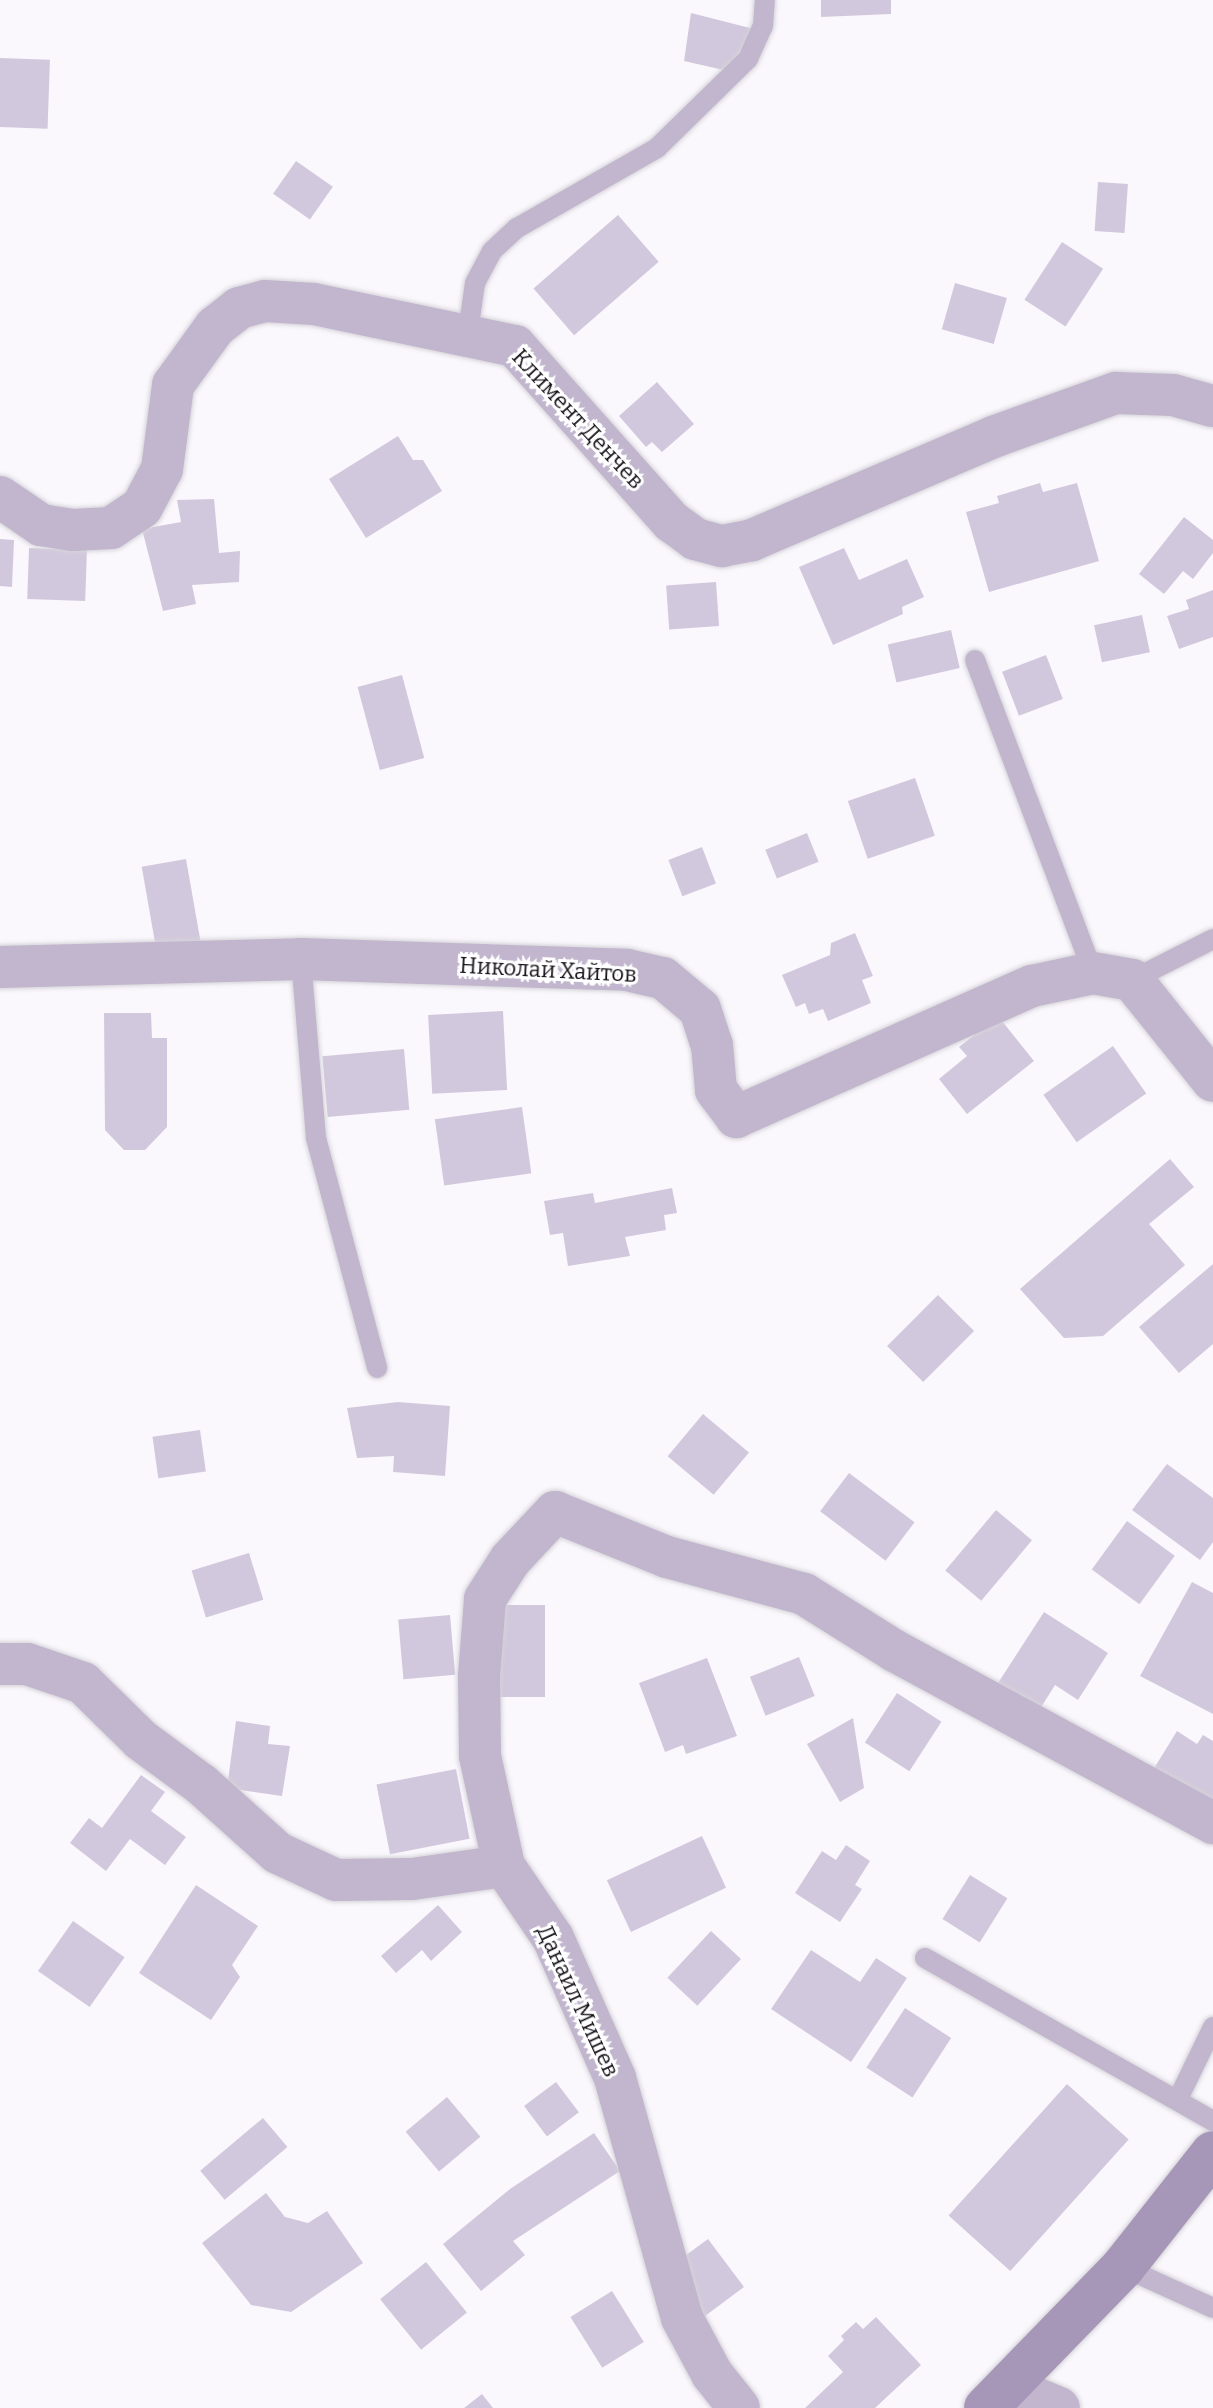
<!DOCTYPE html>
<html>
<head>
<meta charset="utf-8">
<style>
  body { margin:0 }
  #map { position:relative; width:1213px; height:2408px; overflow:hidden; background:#faf8fd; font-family:Bitter,serif }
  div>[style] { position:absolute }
  .building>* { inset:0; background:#d2c8dd; transform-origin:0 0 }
  .roads { filter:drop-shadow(0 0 2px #d5d3d8) drop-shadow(0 0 2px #d5d3d8) }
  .service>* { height:20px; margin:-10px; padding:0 10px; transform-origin:10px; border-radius:10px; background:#c1b6ce }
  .minor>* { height:42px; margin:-21px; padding:0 21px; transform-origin:21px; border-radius:21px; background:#c1b6ce }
  .secondary>* { height:44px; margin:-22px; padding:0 22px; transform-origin:22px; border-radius:22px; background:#a696b8 }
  span { translate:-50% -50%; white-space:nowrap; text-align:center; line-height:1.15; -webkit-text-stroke:6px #fff; paint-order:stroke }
  .street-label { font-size:22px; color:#141017 }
</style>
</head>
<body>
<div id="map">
  <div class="building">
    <div style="clip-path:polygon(821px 0,891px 0,891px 14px,821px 17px)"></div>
    <div style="clip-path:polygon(691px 13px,754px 29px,728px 71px,684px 61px)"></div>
    <div style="left:0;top:58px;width:50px;height:69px;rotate:2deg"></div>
    <div style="left:296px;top:161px;width:45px;height:40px;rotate:35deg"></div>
    <div style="left:1098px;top:182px;width:30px;height:49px;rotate:4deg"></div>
    <div style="left:618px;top:215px;width:62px;height:112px;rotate:49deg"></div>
    <div style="left:1062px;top:242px;width:49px;height:69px;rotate:33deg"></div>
    <div style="left:955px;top:283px;width:54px;height:48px;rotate:16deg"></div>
    <div style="clip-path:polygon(657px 382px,694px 424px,662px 452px,652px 442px,646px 447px,619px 416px)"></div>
    <div style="clip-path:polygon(398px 436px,413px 460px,423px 460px,442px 491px,366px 538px,329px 479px)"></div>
    <div style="clip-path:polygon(1040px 483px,1043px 492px,1077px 483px,1099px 561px,989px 592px,966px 512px,999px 503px,997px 496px)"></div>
    <div style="clip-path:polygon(214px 499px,219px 553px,240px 551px,239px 582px,192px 585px,196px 604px,163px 611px,142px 529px,181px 522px,177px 500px)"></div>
    <div style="clip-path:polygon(1184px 517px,1213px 540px,1213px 553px,1193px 579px,1183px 571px,1164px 594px,1139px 574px)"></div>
    <div style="clip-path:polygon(0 539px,14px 540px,12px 587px,0 586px)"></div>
    <div style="left:29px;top:548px;width:58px;height:51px;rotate:2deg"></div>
    <div style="clip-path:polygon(844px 548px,859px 580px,907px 559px,924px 597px,902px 607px,903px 614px,833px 645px,799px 567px)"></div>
    <div style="left:716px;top:582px;width:44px;height:50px;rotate:86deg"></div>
    <div style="clip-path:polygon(1213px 590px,1213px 637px,1179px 649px,1167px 616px,1189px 609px,1186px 600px)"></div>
    <div style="left:1142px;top:615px;width:38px;height:49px;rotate:78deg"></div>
    <div style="left:951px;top:630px;width:39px;height:65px;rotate:77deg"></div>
    <div style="left:1046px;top:655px;width:47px;height:47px;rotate:69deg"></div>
    <div style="left:402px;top:675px;width:86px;height:46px;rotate:75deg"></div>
    <div style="left:915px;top:778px;width:61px;height:71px;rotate:71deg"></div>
    <div style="left:807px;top:833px;width:31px;height:45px;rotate:68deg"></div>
    <div style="left:702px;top:847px;width:39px;height:36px;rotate:69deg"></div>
    <div style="left:186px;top:859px;width:89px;height:45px;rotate:80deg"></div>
    <div style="clip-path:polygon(855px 933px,873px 976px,862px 980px,871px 1003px,828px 1021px,823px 1009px,809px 1014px,805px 1003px,796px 1007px,782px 975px,830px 955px,831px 943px)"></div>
    <div style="left:503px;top:1011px;width:79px;height:75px;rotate:87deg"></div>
    <div style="clip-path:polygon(104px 1013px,151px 1013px,152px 1038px,167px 1038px,167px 1127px,145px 1150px,124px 1150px,105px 1130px)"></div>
    <div style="clip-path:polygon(998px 1016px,1034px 1061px,967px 1114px,939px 1079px,967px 1056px,959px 1047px)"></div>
    <div style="left:1113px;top:1046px;width:58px;height:85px;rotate:55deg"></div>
    <div style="left:404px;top:1049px;width:61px;height:82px;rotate:85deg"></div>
    <div style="left:522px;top:1107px;width:67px;height:88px;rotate:82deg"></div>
    <div style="clip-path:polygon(1170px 1159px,1194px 1187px,1149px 1224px,1185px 1265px,1103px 1336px,1064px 1338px,1020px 1289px)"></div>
    <div style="clip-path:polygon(672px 1188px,677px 1213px,664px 1215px,666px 1230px,625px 1237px,630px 1256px,568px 1266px,563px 1233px,550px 1235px,544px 1201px,593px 1193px,595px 1203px)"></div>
    <div style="clip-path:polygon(1213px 1264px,1213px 1344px,1179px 1373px,1139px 1327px)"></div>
    <div style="left:938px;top:1295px;width:51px;height:72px;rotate:45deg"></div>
    <div style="clip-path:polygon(398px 1402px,450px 1406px,445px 1476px,393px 1472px,394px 1456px,357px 1458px,347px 1408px)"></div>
    <div style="left:703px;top:1414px;width:60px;height:55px;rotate:40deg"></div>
    <div style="left:200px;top:1430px;width:42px;height:48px;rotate:82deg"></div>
    <div style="clip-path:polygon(1167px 1464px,1213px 1498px,1213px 1542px,1200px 1560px,1132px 1510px)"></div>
    <div style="left:849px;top:1473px;width:82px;height:48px;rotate:37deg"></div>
    <div style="left:996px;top:1510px;width:47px;height:79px;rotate:40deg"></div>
    <div style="left:1127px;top:1521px;width:59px;height:60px;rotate:36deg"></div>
    <div style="left:249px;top:1553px;width:49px;height:60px;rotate:73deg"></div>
    <div style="clip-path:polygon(1192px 1582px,1213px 1593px,1213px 1714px,1140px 1676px)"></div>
    <div style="left:493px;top:1605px;width:52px;height:92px"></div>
    <div style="clip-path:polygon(1044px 1612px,1108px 1653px,1078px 1700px,1055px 1685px,1040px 1709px,998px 1683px)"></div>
    <div style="left:450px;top:1615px;width:60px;height:52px;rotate:85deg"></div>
    <div style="left:799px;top:1657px;width:42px;height:53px;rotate:68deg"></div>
    <div style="clip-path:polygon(707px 1658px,737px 1736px,686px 1754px,683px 1745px,665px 1752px,639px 1683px)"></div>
    <div style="left:897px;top:1693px;width:53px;height:59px;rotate:33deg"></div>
    <div style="clip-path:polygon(853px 1718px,864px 1788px,840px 1802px,807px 1744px)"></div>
    <div style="clip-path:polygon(236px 1721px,270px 1726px,268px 1744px,290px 1746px,282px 1796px,227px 1788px)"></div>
    <div style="clip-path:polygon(1177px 1731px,1197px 1744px,1203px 1735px,1213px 1741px,1213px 1812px,1150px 1775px)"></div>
    <div style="left:456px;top:1769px;width:71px;height:81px;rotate:79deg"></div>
    <div style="clip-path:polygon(141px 1775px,165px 1792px,151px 1811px,186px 1837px,165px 1865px,130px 1839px,106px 1871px,70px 1843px,89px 1818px,102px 1828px)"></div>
    <div style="left:702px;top:1836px;width:57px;height:105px;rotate:65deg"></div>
    <div style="clip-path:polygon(846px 1845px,870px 1861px,855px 1885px,862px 1889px,840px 1922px,795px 1893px,822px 1851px,836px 1860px)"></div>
    <div style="left:970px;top:1875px;width:44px;height:52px;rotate:32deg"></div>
    <div style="clip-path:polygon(196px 1885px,258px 1926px,232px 1965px,240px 1977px,211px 2020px,139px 1973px)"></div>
    <div style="clip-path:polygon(438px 1905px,462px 1932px,431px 1961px,422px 1950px,396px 1973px,381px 1956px)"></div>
    <div style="left:73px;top:1921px;width:63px;height:61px;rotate:35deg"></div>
    <div style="left:711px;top:1931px;width:41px;height:64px;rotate:43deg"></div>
    <div style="clip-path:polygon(811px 1950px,860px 1982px,876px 1958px,907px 1978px,851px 2062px,771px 2009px)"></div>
    <div style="left:905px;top:2008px;width:55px;height:71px;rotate:33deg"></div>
    <div style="left:556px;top:2082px;width:38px;height:40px;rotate:53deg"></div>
    <div style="left:1067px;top:2084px;width:83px;height:177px;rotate:42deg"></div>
    <div style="left:447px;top:2097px;width:52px;height:54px;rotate:50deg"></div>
    <div style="left:263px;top:2118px;width:38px;height:82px;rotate:50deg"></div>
    <div style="clip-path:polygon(594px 2133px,620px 2171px,513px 2241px,525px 2255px,481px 2291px,443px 2244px,510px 2189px)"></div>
    <div style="clip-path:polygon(266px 2193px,285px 2217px,308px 2223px,327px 2211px,363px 2263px,291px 2312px,251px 2305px,202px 2243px)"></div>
    <div style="clip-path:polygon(708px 2239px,744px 2287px,705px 2316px,686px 2289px,695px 2283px,678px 2261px)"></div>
    <div style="left:426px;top:2262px;width:65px;height:59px;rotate:51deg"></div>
    <div style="left:612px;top:2291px;width:60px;height:49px;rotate:58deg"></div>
    <div style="clip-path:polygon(876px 2317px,921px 2365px,875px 2408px,805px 2408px,843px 2372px,828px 2356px,844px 2340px,841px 2336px,856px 2322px,863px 2329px)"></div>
    <div style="clip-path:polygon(482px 2394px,493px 2408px,464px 2408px)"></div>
  </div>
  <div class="roads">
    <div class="service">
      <div style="left:468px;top:332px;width:49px;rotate:-81.9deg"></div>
      <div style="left:475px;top:283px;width:36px;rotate:-62deg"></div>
      <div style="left:492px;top:251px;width:34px;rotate:-43deg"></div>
      <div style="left:517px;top:228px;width:161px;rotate:-29.7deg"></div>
      <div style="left:657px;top:148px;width:127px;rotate:-44.4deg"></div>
      <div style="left:748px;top:59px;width:36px;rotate:-66deg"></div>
      <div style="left:763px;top:26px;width:26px;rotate:-86deg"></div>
      <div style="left:975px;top:660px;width:335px;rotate:69.3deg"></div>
      <div style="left:301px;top:959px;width:180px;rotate:85.2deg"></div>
      <div style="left:316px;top:1138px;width:238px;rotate:75.1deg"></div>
      <div style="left:1132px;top:980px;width:91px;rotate:-26.8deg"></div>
      <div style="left:925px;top:1958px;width:331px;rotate:29.5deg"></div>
      <div style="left:1178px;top:2099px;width:80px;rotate:-64.1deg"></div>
      <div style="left:1123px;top:2267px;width:99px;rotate:24.5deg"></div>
    </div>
    <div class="minor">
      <div style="left:0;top:497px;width:50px;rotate:34.3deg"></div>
      <div style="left:41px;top:525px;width:32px;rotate:9deg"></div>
      <div style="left:73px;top:530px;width:38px;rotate:-3deg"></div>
      <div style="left:111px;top:528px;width:37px;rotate:-34deg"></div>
      <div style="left:142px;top:507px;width:43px;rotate:-62.2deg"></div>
      <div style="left:162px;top:469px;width:85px;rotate:-82.5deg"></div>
      <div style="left:173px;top:385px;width:72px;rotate:-54.1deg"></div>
      <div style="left:215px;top:327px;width:31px;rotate:-38deg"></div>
      <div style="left:239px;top:308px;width:27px;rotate:-15deg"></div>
      <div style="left:265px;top:301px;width:49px;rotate:3.5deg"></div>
      <div style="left:314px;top:304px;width:205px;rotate:11.8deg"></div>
      <div style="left:515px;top:346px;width:236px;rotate:48.3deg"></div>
      <div style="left:672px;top:522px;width:29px;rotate:36deg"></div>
      <div style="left:695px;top:539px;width:28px;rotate:15deg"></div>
      <div style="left:722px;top:546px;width:31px;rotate:-11deg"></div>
      <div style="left:752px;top:540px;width:262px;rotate:-23.1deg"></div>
      <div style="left:993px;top:437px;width:131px;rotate:-19.7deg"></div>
      <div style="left:1116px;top:393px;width:57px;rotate:2deg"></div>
      <div style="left:1173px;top:395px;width:41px;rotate:15.4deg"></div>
      <div style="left:0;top:967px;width:301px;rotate:-1.5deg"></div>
      <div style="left:301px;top:959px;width:326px;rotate:1.9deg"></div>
      <div style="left:627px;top:970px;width:37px;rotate:13deg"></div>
      <div style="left:663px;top:978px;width:48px;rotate:40deg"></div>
      <div style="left:700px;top:1009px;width:38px;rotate:72deg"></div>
      <div style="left:712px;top:1045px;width:45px;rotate:84.9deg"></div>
      <div style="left:716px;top:1090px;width:34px;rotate:53deg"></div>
      <div style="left:736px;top:1117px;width:324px;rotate:-23.9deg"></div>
      <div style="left:1032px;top:986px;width:62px;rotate:-12deg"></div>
      <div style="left:1093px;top:973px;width:40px;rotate:10deg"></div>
      <div style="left:1132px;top:980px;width:129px;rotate:51.3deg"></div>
      <div style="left:0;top:1664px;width:27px"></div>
      <div style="left:27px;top:1664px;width:59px;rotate:18.7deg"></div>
      <div style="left:83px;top:1683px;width:81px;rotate:44.5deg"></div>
      <div style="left:141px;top:1740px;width:74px;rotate:36.3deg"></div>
      <div style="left:201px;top:1784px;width:103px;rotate:41.9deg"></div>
      <div style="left:278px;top:1853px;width:64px;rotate:25deg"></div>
      <div style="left:336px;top:1880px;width:76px;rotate:-0.8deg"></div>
      <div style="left:412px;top:1879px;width:93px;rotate:-8deg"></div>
      <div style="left:504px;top:1866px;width:87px;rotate:55.8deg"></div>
      <div style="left:553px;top:1938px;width:153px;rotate:66.1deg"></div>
      <div style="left:615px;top:2078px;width:249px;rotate:74.4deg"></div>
      <div style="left:682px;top:2318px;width:64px;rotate:61.8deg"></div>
      <div style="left:712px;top:2374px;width:43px;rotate:51.5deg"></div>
      <div style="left:504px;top:1866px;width:113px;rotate:-102.3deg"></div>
      <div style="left:480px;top:1756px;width:80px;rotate:-90.7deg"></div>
      <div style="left:479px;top:1676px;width:77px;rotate:-85.5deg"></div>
      <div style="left:485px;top:1599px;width:46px;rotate:-57.3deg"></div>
      <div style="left:510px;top:1560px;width:66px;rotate:-46.8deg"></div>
      <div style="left:555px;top:1512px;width:121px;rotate:21.9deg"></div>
      <div style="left:667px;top:1557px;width:142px;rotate:15.1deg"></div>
      <div style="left:804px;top:1594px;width:107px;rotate:32.1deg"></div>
      <div style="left:895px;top:1651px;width:362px;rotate:28.4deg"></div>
      <div style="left:1009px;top:2387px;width:54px;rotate:22.8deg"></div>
    </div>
    <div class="secondary">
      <div style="left:986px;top:2408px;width:197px;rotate:-45.8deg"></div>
      <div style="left:1123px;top:2267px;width:145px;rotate:-51.7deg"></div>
    </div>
  </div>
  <div class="street-label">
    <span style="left:578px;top:419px;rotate:47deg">Климент Денчев</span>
    <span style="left:548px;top:970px;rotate:3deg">Николай Хайтов</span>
    <span style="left:578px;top:2001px;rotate:65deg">Данаил Мишев</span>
  </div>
</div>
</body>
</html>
